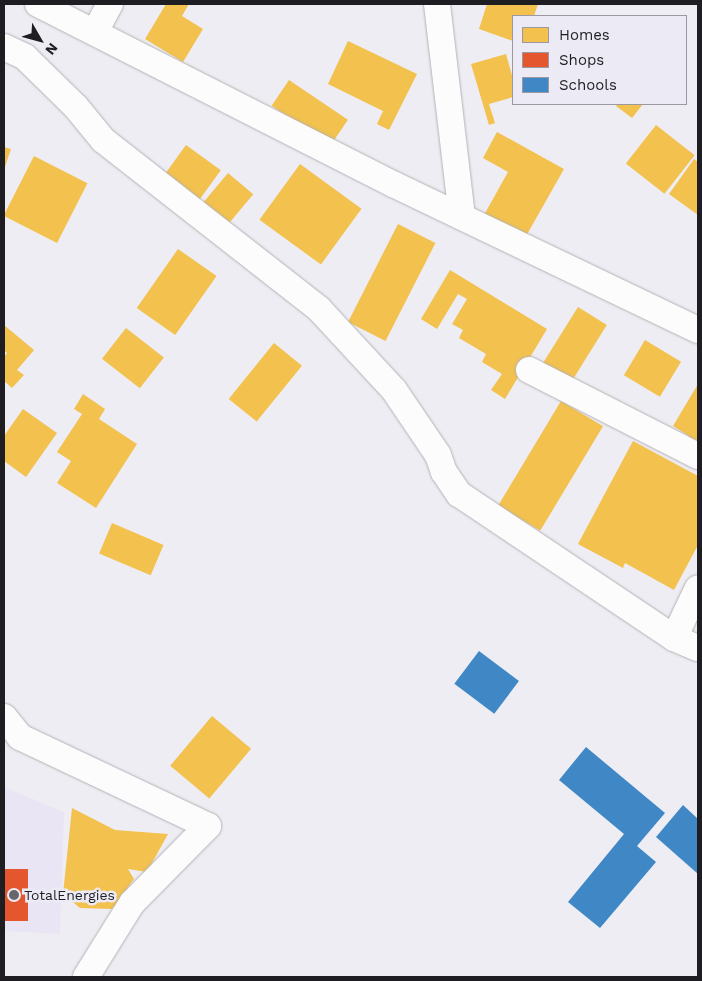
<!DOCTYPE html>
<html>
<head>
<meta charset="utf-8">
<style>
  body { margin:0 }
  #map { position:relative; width:702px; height:981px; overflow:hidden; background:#eeedf3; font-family:"Work Sans",sans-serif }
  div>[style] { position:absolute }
  .commercial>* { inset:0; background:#e9e5f4 }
  .homes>* { inset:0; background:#f2c14e; transform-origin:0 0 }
  .shops>* { inset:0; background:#e4572e; transform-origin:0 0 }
  .schools>* { inset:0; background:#3f88c5; transform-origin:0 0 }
  .roads { filter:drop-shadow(0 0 1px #b3b2b6) drop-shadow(0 0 1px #b3b2b6) }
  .street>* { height:26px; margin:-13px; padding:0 13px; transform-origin:13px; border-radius:13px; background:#fcfcfd }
  .dots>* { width:14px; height:14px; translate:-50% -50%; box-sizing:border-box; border:2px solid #ecebf5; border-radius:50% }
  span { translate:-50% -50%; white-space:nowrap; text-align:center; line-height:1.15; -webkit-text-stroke:5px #ecebf5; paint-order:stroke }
  .poi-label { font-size:14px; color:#1e1e22 }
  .left { translate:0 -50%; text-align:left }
  .frame { position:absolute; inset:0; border:5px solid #1e1e22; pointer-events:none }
  .legend { position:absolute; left:512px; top:15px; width:175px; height:90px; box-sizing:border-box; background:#ecebf5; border:1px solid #9a99a1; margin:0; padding:6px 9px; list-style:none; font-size:15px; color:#1e1e22 }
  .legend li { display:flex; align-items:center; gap:10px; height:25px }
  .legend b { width:25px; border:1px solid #9a99a1 }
  .north { position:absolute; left:15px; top:15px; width:50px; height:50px; -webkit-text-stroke:4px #ecebf5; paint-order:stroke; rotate:128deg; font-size:14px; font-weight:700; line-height:20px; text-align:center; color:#1e1e22 }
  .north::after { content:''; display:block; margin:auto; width:18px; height:22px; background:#1e1e22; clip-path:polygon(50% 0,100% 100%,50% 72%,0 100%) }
</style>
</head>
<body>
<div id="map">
  <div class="commercial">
    <div style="clip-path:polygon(4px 787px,64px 812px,60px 934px,4px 931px)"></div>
  </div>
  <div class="homes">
    <div style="clip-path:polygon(166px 4px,189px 4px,182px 16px,203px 29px,183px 62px,145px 39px)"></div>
    <div style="clip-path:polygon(487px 4px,538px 4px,534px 16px,513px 16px,513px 41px,479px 29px)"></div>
    <div style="clip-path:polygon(348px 41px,417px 74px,389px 130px,377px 124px,383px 111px,328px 84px)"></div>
    <div style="clip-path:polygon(506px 54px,513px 79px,513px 97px,489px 104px,495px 123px,489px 125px,471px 64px)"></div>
    <div style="left:289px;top:80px;width:71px;height:31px;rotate:34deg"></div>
    <div style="clip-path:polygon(618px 104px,643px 104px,632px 118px,616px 106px)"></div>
    <div style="left:656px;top:125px;width:49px;height:49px;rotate:38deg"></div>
    <div style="clip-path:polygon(497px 132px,564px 169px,525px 238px,484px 215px,508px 172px,483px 158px)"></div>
    <div style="left:186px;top:145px;width:43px;height:45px;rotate:36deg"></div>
    <div style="clip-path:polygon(4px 147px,11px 149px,4px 170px)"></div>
    <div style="left:34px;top:156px;width:60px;height:67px;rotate:27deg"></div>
    <div style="clip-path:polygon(694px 159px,698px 162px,698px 215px,669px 194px)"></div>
    <div style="left:300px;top:164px;width:76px;height:69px;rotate:36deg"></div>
    <div style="left:228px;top:173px;width:33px;height:46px;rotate:40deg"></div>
    <div style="left:398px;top:224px;width:42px;height:110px;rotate:27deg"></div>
    <div style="left:178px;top:249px;width:47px;height:72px;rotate:35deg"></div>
    <div style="clip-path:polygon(450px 270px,547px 329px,505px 399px,491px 390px,502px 374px,482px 362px,486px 354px,459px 338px,463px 330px,452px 324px,467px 299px,458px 294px,437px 329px,421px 319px)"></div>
    <div style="left:578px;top:307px;width:34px;height:66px;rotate:32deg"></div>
    <div style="clip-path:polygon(4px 325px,34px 350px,17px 370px,24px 375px,12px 388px,4px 381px,4px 357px,7px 353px,4px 350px)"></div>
    <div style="left:126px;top:328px;width:48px;height:39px;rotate:38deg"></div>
    <div style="left:645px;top:340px;width:42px;height:41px;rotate:31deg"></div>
    <div style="left:274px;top:343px;width:36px;height:72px;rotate:39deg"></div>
    <div style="clip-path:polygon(698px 384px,698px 449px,686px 441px,689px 436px,673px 426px)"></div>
    <div style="clip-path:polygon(83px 394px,105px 409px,99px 419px,137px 444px,96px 508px,57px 483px,71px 461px,57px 452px,82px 414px,74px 409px)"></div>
    <div style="left:561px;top:401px;width:49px;height:122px;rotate:31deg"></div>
    <div style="clip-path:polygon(23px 409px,57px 433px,26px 477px,4px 461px,4px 436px)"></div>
    <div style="clip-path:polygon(633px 441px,698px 476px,698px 545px,674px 590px,625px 563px,623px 568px,578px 544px)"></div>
    <div style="left:112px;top:523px;width:56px;height:33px;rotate:23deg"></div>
    <div style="left:212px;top:716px;width:51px;height:65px;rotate:40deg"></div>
    <div style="clip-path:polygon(72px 808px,115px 830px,168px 834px,147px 872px,128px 869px,134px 879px,112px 909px,80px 908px,63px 894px)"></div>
  </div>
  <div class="shops">
    <div style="left:4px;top:869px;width:24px;height:52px"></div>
  </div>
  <div class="schools">
    <div style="left:479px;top:651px;width:50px;height:41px;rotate:37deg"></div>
    <div style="clip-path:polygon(586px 747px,665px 813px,637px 846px,656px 862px,600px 928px,568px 902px,624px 834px,559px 780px)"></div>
    <div style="clip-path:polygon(683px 805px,698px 819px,698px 874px,656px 837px)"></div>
  </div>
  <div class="roads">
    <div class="street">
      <div style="left:38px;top:4px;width:400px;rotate:26.9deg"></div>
      <div style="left:395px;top:185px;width:336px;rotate:25.6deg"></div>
      <div style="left:437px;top:4px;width:214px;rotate:83.3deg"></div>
      <div style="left:95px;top:32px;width:32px;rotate:-62deg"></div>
      <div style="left:4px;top:47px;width:23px;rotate:25deg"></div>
      <div style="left:25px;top:57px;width:71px;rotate:44.4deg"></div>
      <div style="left:76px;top:107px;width:43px;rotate:50.7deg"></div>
      <div style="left:103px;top:140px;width:274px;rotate:38deg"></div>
      <div style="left:319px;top:309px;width:110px;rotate:47.2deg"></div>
      <div style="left:394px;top:390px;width:78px;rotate:55.9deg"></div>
      <div style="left:438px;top:455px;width:18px;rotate:71deg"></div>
      <div style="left:444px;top:472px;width:27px;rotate:56deg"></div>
      <div style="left:459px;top:494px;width:259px;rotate:33.8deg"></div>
      <div style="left:674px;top:638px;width:26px;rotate:23deg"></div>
      <div style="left:529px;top:370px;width:190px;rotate:27deg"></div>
      <div style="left:674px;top:638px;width:55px;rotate:-64.4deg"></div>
      <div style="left:4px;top:717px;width:26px;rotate:51deg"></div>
      <div style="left:20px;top:737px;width:208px;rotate:25.3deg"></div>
      <div style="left:208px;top:826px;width:108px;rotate:134.6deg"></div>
      <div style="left:132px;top:903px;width:87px;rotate:121.9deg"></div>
    </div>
  </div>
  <div class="dots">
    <div style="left:14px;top:895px;background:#67666b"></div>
  </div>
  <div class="poi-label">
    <span class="left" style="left:24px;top:895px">TotalEnergies</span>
  </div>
  <div class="frame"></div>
  <ul class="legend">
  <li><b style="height:14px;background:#f2c14e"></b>Homes</li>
  <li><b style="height:14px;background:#e4572e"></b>Shops</li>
  <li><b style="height:14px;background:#3f88c5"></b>Schools</li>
  </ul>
  <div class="north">N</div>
</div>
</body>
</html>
